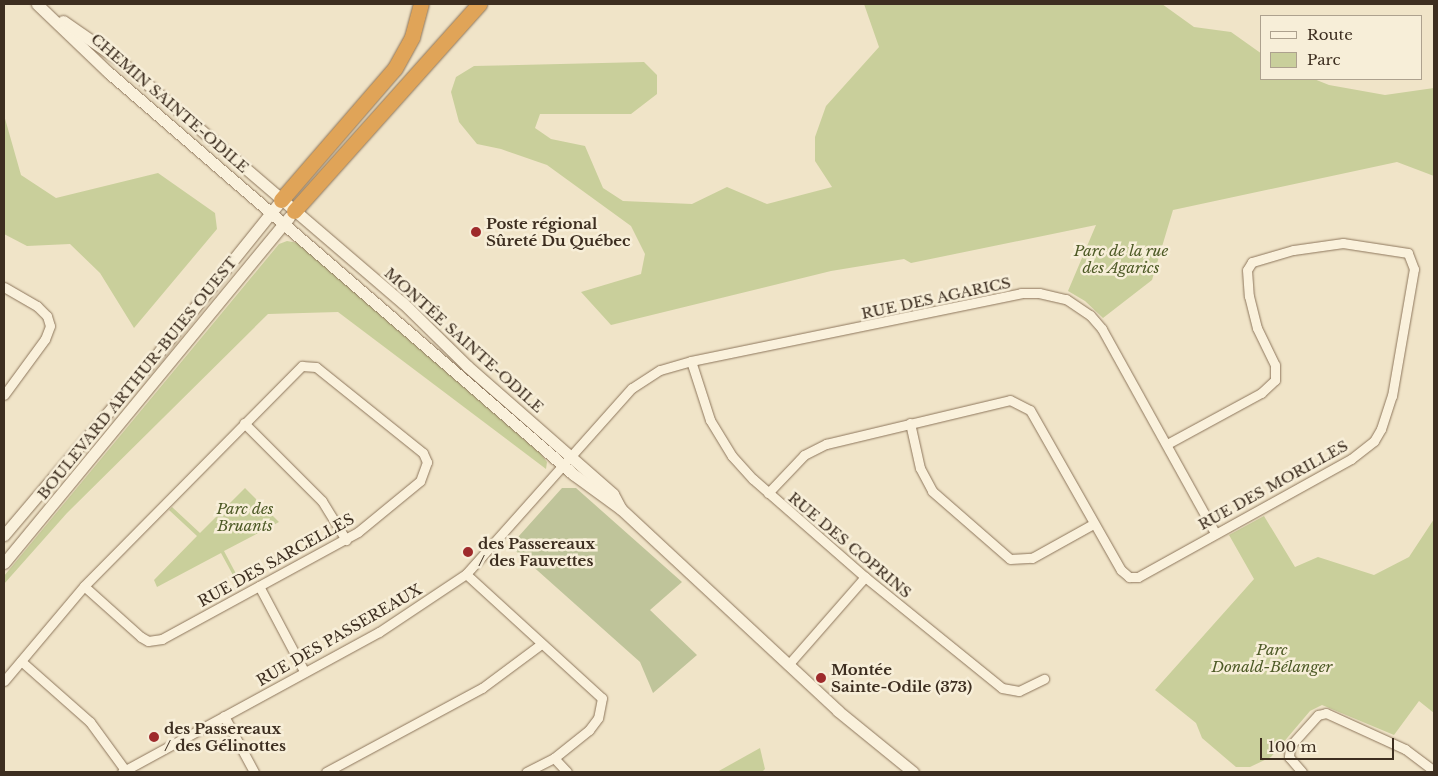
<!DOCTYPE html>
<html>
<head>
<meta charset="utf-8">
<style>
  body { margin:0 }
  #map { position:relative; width:1438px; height:776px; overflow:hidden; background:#f0e4c8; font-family:"Libre Baskerville",serif }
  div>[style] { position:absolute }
  .green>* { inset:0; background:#c9cf9b }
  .cemetery>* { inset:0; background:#bfc49a }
  .roads { filter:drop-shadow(0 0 1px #8d765c) drop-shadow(0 0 1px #8d765c) }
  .street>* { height:9px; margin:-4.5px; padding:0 4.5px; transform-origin:4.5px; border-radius:4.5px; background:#faf1dc }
  .secondary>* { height:11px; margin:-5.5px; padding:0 5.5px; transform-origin:5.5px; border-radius:5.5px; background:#faf1dc }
  .highway>* { height:15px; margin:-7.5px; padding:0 7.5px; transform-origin:7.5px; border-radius:7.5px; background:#e0a458 }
  .dots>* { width:14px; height:14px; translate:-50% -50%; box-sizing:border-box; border:2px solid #f7eed8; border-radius:50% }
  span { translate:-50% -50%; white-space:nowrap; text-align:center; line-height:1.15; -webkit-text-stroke:5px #f7eed8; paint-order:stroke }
  .street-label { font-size:15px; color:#3d2e20 }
  .poi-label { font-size:15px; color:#3d2e20; font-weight:700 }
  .left { translate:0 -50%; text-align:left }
  .park-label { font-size:15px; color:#4d5a26; font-style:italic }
  .frame { position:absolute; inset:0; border:5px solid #3d2e20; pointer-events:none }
  .legend { position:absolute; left:1260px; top:15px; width:162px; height:65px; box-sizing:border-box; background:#f7eed8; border:1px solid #ada18e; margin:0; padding:6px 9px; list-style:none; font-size:15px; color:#3d2e20 }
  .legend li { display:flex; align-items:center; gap:10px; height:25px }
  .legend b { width:25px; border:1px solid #ada18e }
  .scale { position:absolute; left:1260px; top:738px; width:134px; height:22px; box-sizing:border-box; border:2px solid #3d2e20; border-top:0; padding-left:6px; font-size:15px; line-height:18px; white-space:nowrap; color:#3d2e20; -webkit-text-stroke:4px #f7eed8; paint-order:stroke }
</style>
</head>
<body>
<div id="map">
  <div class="green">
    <div style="clip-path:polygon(864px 4px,1162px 4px,1194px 27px,1231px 32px,1262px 54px,1262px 79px,1314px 79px,1329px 85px,1385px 95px,1434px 88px,1434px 176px,1397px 162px,1173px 210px,1152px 280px,1103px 318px,1085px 301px,1068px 291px,1096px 225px,911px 263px,904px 259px,831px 271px,611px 325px,581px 292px,641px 274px,645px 254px,631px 226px,547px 165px,501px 149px,477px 144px,459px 122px,451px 92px,456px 77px,474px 66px,644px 62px,657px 75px,657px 94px,631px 114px,540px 114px,535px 128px,551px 139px,585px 146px,603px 188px,623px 201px,692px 204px,727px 187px,767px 204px,832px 187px,815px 161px,815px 137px,826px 106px,879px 47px)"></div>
    <div style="clip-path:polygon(4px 115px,21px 175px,56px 198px,158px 173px,215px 213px,217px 229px,134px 328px,100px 273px,70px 244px,27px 246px,4px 234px)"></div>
    <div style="clip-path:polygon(287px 241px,298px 243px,540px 453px,547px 462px,546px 469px,338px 312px,268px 314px,67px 513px,4px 584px,4px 576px,279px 244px)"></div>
    <div style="clip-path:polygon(245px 488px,279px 522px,224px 551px,243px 587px,240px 588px,221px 553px,157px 587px,154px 580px,197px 536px,169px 510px,172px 507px,200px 533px)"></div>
    <div style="clip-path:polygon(1264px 516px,1295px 567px,1318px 557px,1374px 575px,1409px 557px,1434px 519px,1434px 713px,1419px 701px,1394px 735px,1322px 705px,1310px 711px,1271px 757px,1250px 767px,1236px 767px,1202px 738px,1196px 723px,1155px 690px,1254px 579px,1229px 535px)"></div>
    <div style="clip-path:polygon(760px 748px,765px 769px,762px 772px,717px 772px)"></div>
  </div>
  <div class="cemetery">
    <div style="clip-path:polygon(562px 488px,576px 488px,682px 582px,650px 610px,697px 655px,653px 693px,640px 662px,510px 546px)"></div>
  </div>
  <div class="roads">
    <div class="street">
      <div style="left:4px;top:287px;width:38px;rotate:30deg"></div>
      <div style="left:37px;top:306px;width:14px;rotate:45deg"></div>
      <div style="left:47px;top:316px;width:10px;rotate:73deg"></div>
      <div style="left:50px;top:326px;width:14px;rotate:111deg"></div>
      <div style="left:45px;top:339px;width:69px;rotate:126.2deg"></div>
      <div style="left:691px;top:361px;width:62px;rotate:72.1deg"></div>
      <div style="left:710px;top:420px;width:42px;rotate:58.6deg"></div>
      <div style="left:732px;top:456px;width:31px;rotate:48deg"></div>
      <div style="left:753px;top:479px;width:149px;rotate:41.2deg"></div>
      <div style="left:865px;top:577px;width:176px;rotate:39deg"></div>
      <div style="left:1002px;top:688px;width:17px;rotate:10deg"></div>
      <div style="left:1019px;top:691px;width:28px;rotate:-26deg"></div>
      <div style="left:244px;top:423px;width:110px;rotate:45deg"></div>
      <div style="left:322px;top:501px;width:46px;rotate:58.4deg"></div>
      <div style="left:910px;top:423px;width:46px;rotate:77.5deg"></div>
      <div style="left:920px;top:468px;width:26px;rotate:62deg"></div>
      <div style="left:932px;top:491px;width:103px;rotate:41.1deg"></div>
      <div style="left:1010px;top:559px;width:22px;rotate:-3deg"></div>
      <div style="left:1032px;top:558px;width:70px;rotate:-29.1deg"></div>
      <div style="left:768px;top:493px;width:52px;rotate:-46.5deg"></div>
      <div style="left:804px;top:455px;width:25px;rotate:-27deg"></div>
      <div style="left:826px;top:444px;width:189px;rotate:-13.4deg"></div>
      <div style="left:1010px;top:400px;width:22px;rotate:27deg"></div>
      <div style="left:1030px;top:410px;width:184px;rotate:60.4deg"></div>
      <div style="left:1121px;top:570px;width:11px;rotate:41deg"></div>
      <div style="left:1129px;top:577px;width:9px"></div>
      <div style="left:1138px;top:577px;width:244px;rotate:-29deg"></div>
      <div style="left:1351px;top:459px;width:29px;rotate:-38deg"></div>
      <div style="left:1374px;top:441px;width:14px;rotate:-60deg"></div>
      <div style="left:1381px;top:429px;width:35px;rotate:-72deg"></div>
      <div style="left:1392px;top:396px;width:129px;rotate:-80.2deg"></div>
      <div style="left:1414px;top:269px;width:17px;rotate:-111deg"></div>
      <div style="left:1408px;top:253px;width:66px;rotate:-171.3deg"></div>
      <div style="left:1343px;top:243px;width:50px;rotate:172deg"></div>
      <div style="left:1293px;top:250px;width:43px;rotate:163.7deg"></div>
      <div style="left:1252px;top:262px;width:9px;rotate:122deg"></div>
      <div style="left:1247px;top:270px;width:26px;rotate:86deg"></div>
      <div style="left:1249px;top:296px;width:33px;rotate:76deg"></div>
      <div style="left:1257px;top:328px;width:41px;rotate:64.1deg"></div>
      <div style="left:1275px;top:365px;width:15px;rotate:90deg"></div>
      <div style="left:1275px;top:380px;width:19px;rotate:137deg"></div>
      <div style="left:1261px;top:393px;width:107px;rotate:151.5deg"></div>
      <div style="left:466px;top:574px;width:184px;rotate:42.4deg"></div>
      <div style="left:602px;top:698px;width:20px;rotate:101deg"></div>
      <div style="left:598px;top:718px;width:15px;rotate:127deg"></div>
      <div style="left:589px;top:730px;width:45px;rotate:141.3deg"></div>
      <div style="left:554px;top:758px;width:31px;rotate:153deg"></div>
      <div style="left:259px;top:586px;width:96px;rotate:62.1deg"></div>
      <div style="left:21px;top:661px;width:92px;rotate:41.5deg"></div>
      <div style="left:90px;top:722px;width:59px;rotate:53.9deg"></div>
      <div style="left:788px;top:665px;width:117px;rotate:-48.8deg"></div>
      <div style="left:4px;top:681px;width:124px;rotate:-49.9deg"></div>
      <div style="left:84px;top:586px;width:310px;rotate:-45.3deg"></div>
      <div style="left:302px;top:366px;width:14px;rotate:4deg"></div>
      <div style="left:316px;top:367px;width:137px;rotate:38.8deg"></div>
      <div style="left:423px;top:453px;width:10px;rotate:66deg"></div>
      <div style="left:427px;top:462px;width:20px;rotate:110deg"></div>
      <div style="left:420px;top:481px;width:80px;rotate:140.6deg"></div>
      <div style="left:358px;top:532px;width:223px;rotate:151.4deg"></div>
      <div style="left:162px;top:639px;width:14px;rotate:172deg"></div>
      <div style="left:148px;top:641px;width:8px;rotate:-150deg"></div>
      <div style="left:141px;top:637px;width:76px;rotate:-138.2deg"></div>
      <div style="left:224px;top:716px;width:64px;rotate:61.8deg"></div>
      <div style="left:554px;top:758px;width:19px;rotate:47deg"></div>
      <div style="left:122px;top:772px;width:293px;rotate:-28.6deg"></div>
      <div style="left:379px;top:632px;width:105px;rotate:-33.7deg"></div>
      <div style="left:466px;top:574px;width:249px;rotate:-48.3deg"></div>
      <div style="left:632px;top:388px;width:33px;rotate:-33deg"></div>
      <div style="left:660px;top:370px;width:32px;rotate:-16deg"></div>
      <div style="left:691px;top:361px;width:337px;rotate:-11.6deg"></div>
      <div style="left:1021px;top:293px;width:18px"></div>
      <div style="left:1039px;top:293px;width:28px;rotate:13deg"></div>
      <div style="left:1066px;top:299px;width:29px;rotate:34deg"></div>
      <div style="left:1090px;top:315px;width:18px;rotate:49deg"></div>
      <div style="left:1102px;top:329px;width:233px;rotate:61deg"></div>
      <div style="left:326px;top:772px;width:177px;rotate:-28.3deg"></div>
      <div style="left:482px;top:688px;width:74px;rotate:-36.7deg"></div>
      <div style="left:1302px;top:772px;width:20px;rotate:-131deg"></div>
      <div style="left:1289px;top:757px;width:11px;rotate:-85deg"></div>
      <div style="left:1290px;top:746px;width:42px;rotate:-47.9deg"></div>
      <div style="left:1318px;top:715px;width:8px;rotate:-14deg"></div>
      <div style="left:1326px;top:713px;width:87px;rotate:24.5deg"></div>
      <div style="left:1405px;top:749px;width:36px;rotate:37deg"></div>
    </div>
    <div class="secondary">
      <div style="left:37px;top:4px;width:98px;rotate:43.8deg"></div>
      <div style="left:108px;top:72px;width:615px;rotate:40.84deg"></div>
      <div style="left:573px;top:474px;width:59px;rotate:36.1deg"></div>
      <div style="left:621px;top:509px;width:296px;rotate:42.9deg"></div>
      <div style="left:838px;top:711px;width:97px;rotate:39.1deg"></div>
      <div style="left:63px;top:21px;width:67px;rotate:34.6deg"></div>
      <div style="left:118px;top:59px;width:375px;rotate:40.6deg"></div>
      <div style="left:403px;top:303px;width:90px;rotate:44.5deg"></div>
      <div style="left:467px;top:366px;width:194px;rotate:41.2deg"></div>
      <div style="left:613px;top:494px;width:17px;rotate:62deg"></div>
      <div style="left:4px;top:535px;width:240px;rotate:-49.7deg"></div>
      <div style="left:159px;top:352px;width:189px;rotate:-51.2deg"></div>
      <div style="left:4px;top:563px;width:448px;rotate:-50.5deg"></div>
    </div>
    <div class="highway">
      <div style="left:281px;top:200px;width:174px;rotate:-49.2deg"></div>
      <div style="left:395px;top:68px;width:35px;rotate:-61deg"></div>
      <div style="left:412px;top:37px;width:34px;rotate:-75deg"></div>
      <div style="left:294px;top:211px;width:278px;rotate:-48.2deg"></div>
    </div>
  </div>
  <div class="dots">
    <div style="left:476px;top:232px;background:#9e2a2b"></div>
    <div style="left:468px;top:552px;background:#9e2a2b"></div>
    <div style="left:821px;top:678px;background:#9e2a2b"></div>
    <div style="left:154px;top:737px;background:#9e2a2b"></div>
  </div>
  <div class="street-label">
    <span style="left:170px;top:103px;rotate:41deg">CHEMIN SAINTE-ODILE</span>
    <span style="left:936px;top:298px;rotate:-12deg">RUE DES AGARICS</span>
    <span style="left:464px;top:340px;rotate:42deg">MONTÉE SAINTE-ODILE</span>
    <span style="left:137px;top:378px;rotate:-51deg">BOULEVARD ARTHUR-BUIES OUEST</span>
    <span style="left:1273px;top:485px;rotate:-29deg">RUE DES MORILLES</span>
    <span style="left:850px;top:545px;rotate:40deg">RUE DES COPRINS</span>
    <span style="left:276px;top:560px;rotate:-29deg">RUE DES SARCELLES</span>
    <span style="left:339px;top:635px;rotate:-30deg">RUE DES PASSEREAUX</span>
  </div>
  <div class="poi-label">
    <span class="left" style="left:486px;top:232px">Poste régional<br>Sûreté Du Québec</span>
    <span class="left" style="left:478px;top:552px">des Passereaux<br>/ des Fauvettes</span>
    <span class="left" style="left:831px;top:678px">Montée<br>Sainte-Odile (373)</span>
    <span class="left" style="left:164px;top:737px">des Passereaux<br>/ des Gélinottes</span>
  </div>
  <div class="park-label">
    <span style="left:1121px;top:259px">Parc de la rue<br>des Agarics</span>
    <span style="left:245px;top:517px">Parc des<br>Bruants</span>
    <span style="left:1272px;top:658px">Parc<br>Donald-Bélanger</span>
  </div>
  <div class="frame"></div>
  <ul class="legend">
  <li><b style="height:6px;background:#faf1dc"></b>Route</li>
  <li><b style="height:14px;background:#c9cf9b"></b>Parc</li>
  </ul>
  <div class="scale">100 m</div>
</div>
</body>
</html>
